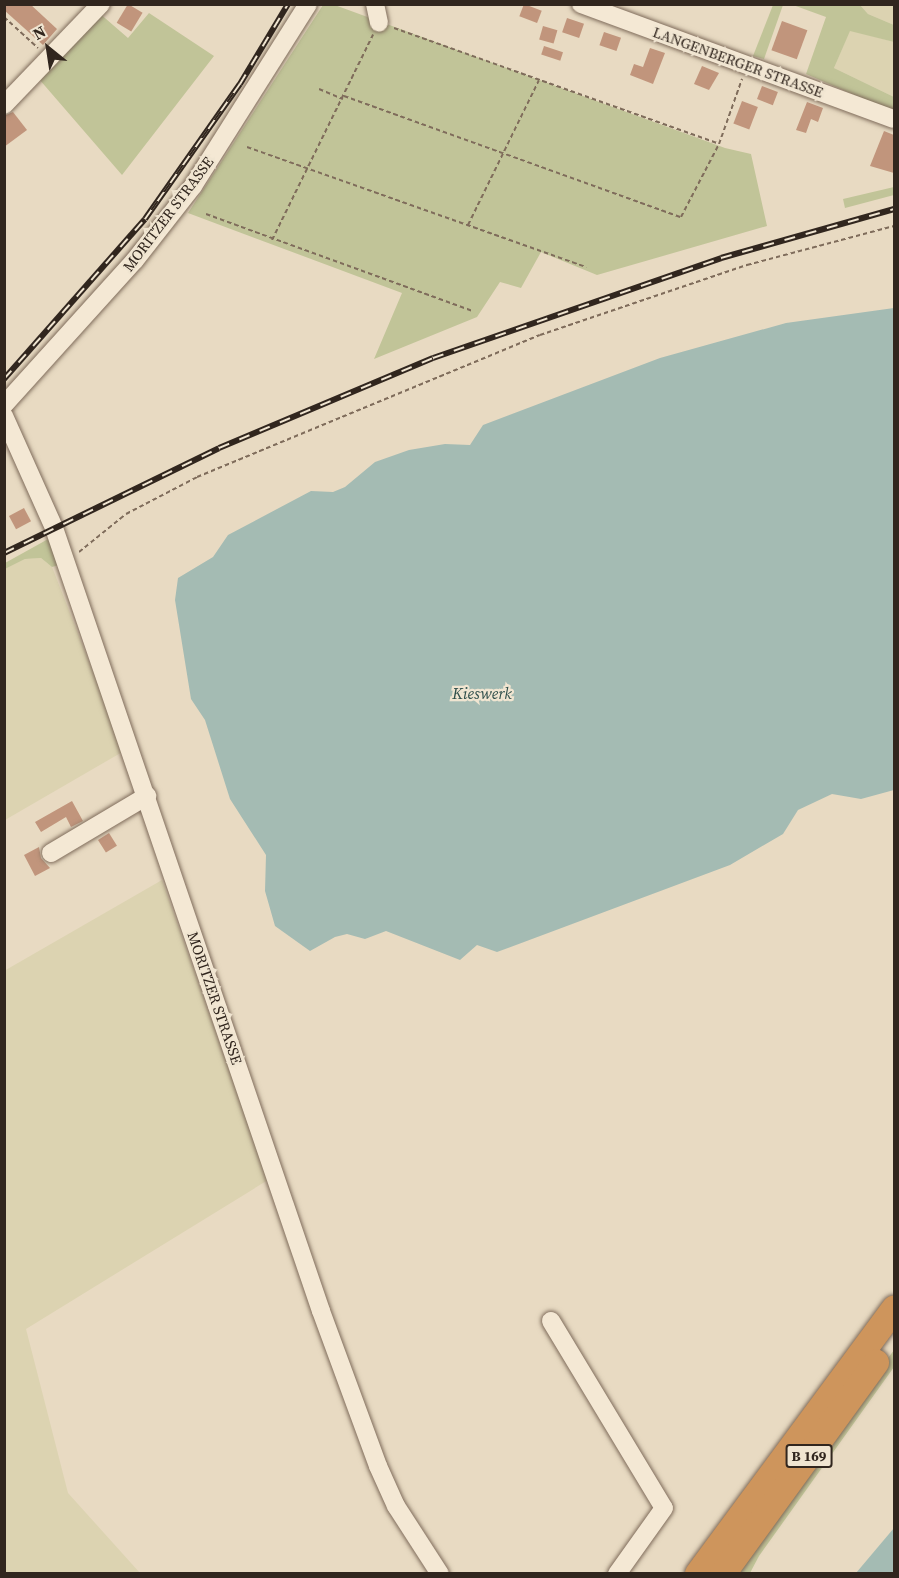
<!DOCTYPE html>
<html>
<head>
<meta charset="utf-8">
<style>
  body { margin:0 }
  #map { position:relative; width:899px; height:1578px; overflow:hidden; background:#e8dac2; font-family:"Source Serif 4",serif }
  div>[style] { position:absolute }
  .farmland>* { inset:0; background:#dcd3b1 }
  .green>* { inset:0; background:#c1c498 }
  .water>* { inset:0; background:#a4bbb3 }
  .building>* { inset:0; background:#c1957c; transform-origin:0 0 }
  .path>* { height:2px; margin-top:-1px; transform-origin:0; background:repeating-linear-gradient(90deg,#7f6c5b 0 4.5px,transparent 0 7.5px) }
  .roads { filter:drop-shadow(0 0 2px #7f6c5b) drop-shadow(0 0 2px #7f6c5b) }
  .minor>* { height:18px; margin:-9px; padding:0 9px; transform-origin:9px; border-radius:9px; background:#f4e8d4 }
  .highway>* { height:26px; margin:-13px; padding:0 13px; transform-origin:13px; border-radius:13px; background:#ce955c }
  .rail>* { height:6px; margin-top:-3px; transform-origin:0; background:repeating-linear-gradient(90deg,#f0e5d1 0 11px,#31261e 0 22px); box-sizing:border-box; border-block:2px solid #31261e }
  span { translate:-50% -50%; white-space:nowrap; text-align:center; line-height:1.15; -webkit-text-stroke:4.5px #f0e5d1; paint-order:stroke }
  .shield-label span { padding:2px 4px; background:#f0e5d1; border:2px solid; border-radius:4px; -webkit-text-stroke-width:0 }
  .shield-label { font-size:14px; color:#31261e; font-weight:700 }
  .street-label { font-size:15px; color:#31261e }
  .water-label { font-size:16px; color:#2f4f4b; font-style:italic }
  .frame { position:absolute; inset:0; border:6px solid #31261e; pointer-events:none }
  .north { position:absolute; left:18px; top:18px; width:60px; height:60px; -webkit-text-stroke:4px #f0e5d1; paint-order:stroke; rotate:330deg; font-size:16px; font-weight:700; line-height:24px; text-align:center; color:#31261e }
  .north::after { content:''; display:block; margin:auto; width:21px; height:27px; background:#31261e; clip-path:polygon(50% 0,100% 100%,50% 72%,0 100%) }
</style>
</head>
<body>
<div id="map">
  <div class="farmland">
    <div style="clip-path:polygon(860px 5px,894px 5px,894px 25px,868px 14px)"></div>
    <div style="clip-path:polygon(850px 30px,894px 42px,894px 97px,834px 68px)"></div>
    <div style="clip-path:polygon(41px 558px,52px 567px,124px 751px,5px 820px,5px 569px,25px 559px)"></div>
    <div style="clip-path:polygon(162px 880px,268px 1180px,26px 1329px,68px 1493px,140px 1573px,5px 1573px,4px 971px)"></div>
  </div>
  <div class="green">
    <div style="clip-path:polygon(332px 4px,725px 148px,751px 154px,767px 226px,597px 275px,541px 252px,521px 288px,500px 282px,477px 317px,374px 359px,402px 293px,188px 213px,323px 5px)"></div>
    <div style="clip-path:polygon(773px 5px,783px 5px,764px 59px,753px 56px)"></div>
    <div style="clip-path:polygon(793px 5px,860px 5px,868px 14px,894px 25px,894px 42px,850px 31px,834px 68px,894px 97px,894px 112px,806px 74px,826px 17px)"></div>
    <div style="clip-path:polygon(98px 12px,128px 38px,149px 13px,214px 56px,122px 175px,39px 79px)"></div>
    <div style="clip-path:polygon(894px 187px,894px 195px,845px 208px,843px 199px)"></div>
    <div style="clip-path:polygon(50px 538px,59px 565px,52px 567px,41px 558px,25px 559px,5px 569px,5px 563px)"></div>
    <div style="clip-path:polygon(894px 1350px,894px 1367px,759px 1556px,750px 1573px,730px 1574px)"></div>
  </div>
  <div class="water">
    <div style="clip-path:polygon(894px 308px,894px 790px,861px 799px,832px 794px,798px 810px,783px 834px,730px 865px,497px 952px,477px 945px,460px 960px,386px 931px,365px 939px,347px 934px,335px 937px,310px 951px,275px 926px,265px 891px,266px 855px,230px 799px,205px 720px,191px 699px,175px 600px,178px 578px,213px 557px,228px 535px,311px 491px,333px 492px,345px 487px,375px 462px,409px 450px,445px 444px,470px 445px,483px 425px,660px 358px,786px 323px)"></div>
    <div style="clip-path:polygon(894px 1528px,894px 1573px,856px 1573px)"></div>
  </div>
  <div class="building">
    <div style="clip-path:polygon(4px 4px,30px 4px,57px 29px,43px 45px,4px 10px)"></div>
    <div style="left:128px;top:4px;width:17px;height:22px;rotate:31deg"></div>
    <div style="left:524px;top:4px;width:19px;height:13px;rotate:21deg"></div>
    <div style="left:567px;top:18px;width:18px;height:15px;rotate:19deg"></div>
    <div style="left:782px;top:21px;width:27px;height:31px;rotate:20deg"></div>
    <div style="left:543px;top:26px;width:15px;height:14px;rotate:16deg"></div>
    <div style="left:604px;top:32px;width:18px;height:14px;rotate:19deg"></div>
    <div style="left:544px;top:46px;width:20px;height:9px;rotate:18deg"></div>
    <div style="clip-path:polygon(650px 48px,665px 53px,653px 84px,630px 75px,634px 64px,643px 67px)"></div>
    <div style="clip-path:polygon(702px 66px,719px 73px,709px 90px,694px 84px)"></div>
    <div style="left:762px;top:86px;width:17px;height:14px;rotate:21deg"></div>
    <div style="left:742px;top:101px;width:17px;height:24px;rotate:21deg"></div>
    <div style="clip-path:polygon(807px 102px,823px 108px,818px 122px,811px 119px,806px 133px,796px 130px)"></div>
    <div style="clip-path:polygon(13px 112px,27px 130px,4px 147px,4px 116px)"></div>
    <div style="clip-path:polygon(884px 131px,894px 135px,894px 173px,870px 166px)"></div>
    <div style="left:24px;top:508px;width:15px;height:17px;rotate:62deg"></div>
    <div style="clip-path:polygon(72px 801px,83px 821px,71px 827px,66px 817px,41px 832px,35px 822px)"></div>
    <div style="left:109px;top:833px;width:15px;height:13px;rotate:58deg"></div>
    <div style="clip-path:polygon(39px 847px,41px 858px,50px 868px,35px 876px,24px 855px)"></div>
  </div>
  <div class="path">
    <div style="left:145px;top:4px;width:5px"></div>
    <div style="left:4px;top:17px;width:46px;rotate:42.4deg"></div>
    <div style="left:394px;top:28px;width:345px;rotate:19.6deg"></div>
    <div style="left:319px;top:89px;width:26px;rotate:23deg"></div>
    <div style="left:344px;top:96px;width:358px;rotate:19.8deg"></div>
    <div style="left:681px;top:217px;width:82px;rotate:-62.5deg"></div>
    <div style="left:719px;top:144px;width:69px;rotate:-70.5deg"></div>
    <div style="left:247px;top:147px;width:360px;rotate:19.5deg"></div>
    <div style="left:206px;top:214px;width:283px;rotate:20deg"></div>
    <div style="left:468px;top:225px;width:161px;rotate:-63.9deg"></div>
    <div style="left:272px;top:240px;width:229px;rotate:-63.8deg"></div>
    <div style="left:79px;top:552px;width:60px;rotate:-39deg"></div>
    <div style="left:126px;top:514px;width:80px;rotate:-27.5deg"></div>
    <div style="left:197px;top:477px;width:371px;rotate:-22.5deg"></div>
    <div style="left:540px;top:335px;width:219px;rotate:-18.7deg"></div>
    <div style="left:747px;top:265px;width:152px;rotate:-14.9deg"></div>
  </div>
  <div class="roads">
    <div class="minor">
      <div style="left:375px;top:4px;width:19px;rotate:78deg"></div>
      <div style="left:581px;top:4px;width:333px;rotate:20.2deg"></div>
      <div style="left:4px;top:105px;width:140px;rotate:-46.2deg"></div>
      <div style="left:4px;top:405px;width:195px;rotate:-47.9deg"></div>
      <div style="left:135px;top:260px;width:94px;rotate:-51.9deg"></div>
      <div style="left:193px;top:186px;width:215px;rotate:-57.7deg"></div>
      <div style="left:4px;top:416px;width:123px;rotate:65.9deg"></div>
      <div style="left:54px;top:528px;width:827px;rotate:71.17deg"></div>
      <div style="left:321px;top:1311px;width:165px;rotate:69.8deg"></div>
      <div style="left:378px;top:1466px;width:44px;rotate:65.8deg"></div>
      <div style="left:396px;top:1506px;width:81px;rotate:57.1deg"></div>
      <div style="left:51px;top:853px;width:112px;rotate:-30.7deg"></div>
      <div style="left:551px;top:1321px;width:218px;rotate:58.9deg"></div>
      <div style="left:664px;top:1508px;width:81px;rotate:125.5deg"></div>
    </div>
    <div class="highway">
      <div style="left:698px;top:1574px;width:330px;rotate:-53.5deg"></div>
      <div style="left:723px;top:1574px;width:261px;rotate:-54.1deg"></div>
    </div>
  </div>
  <div class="rail">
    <div style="left:4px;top:379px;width:213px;rotate:-48.6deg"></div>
    <div style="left:145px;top:219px;width:165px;rotate:-54.9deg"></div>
    <div style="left:240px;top:84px;width:93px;rotate:-59deg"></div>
    <div style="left:4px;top:553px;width:239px;rotate:-26deg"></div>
    <div style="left:219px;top:448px;width:232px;rotate:-22.8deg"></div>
    <div style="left:433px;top:358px;width:305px;rotate:-19.1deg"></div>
    <div style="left:721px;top:258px;width:180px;rotate:-15.8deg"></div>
  </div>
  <div class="shield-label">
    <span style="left:809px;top:1456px">B 169</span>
  </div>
  <div class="street-label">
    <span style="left:738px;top:62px;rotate:20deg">LANGENBERGER STRASSE</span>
    <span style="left:168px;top:214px;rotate:-53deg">MORITZER STRASSE</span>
    <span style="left:215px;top:998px;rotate:71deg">MORITZER STRASSE</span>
  </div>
  <div class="water-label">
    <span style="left:482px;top:693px">Kieswerk</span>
  </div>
  <div class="frame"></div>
  <div class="north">N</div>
</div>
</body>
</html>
